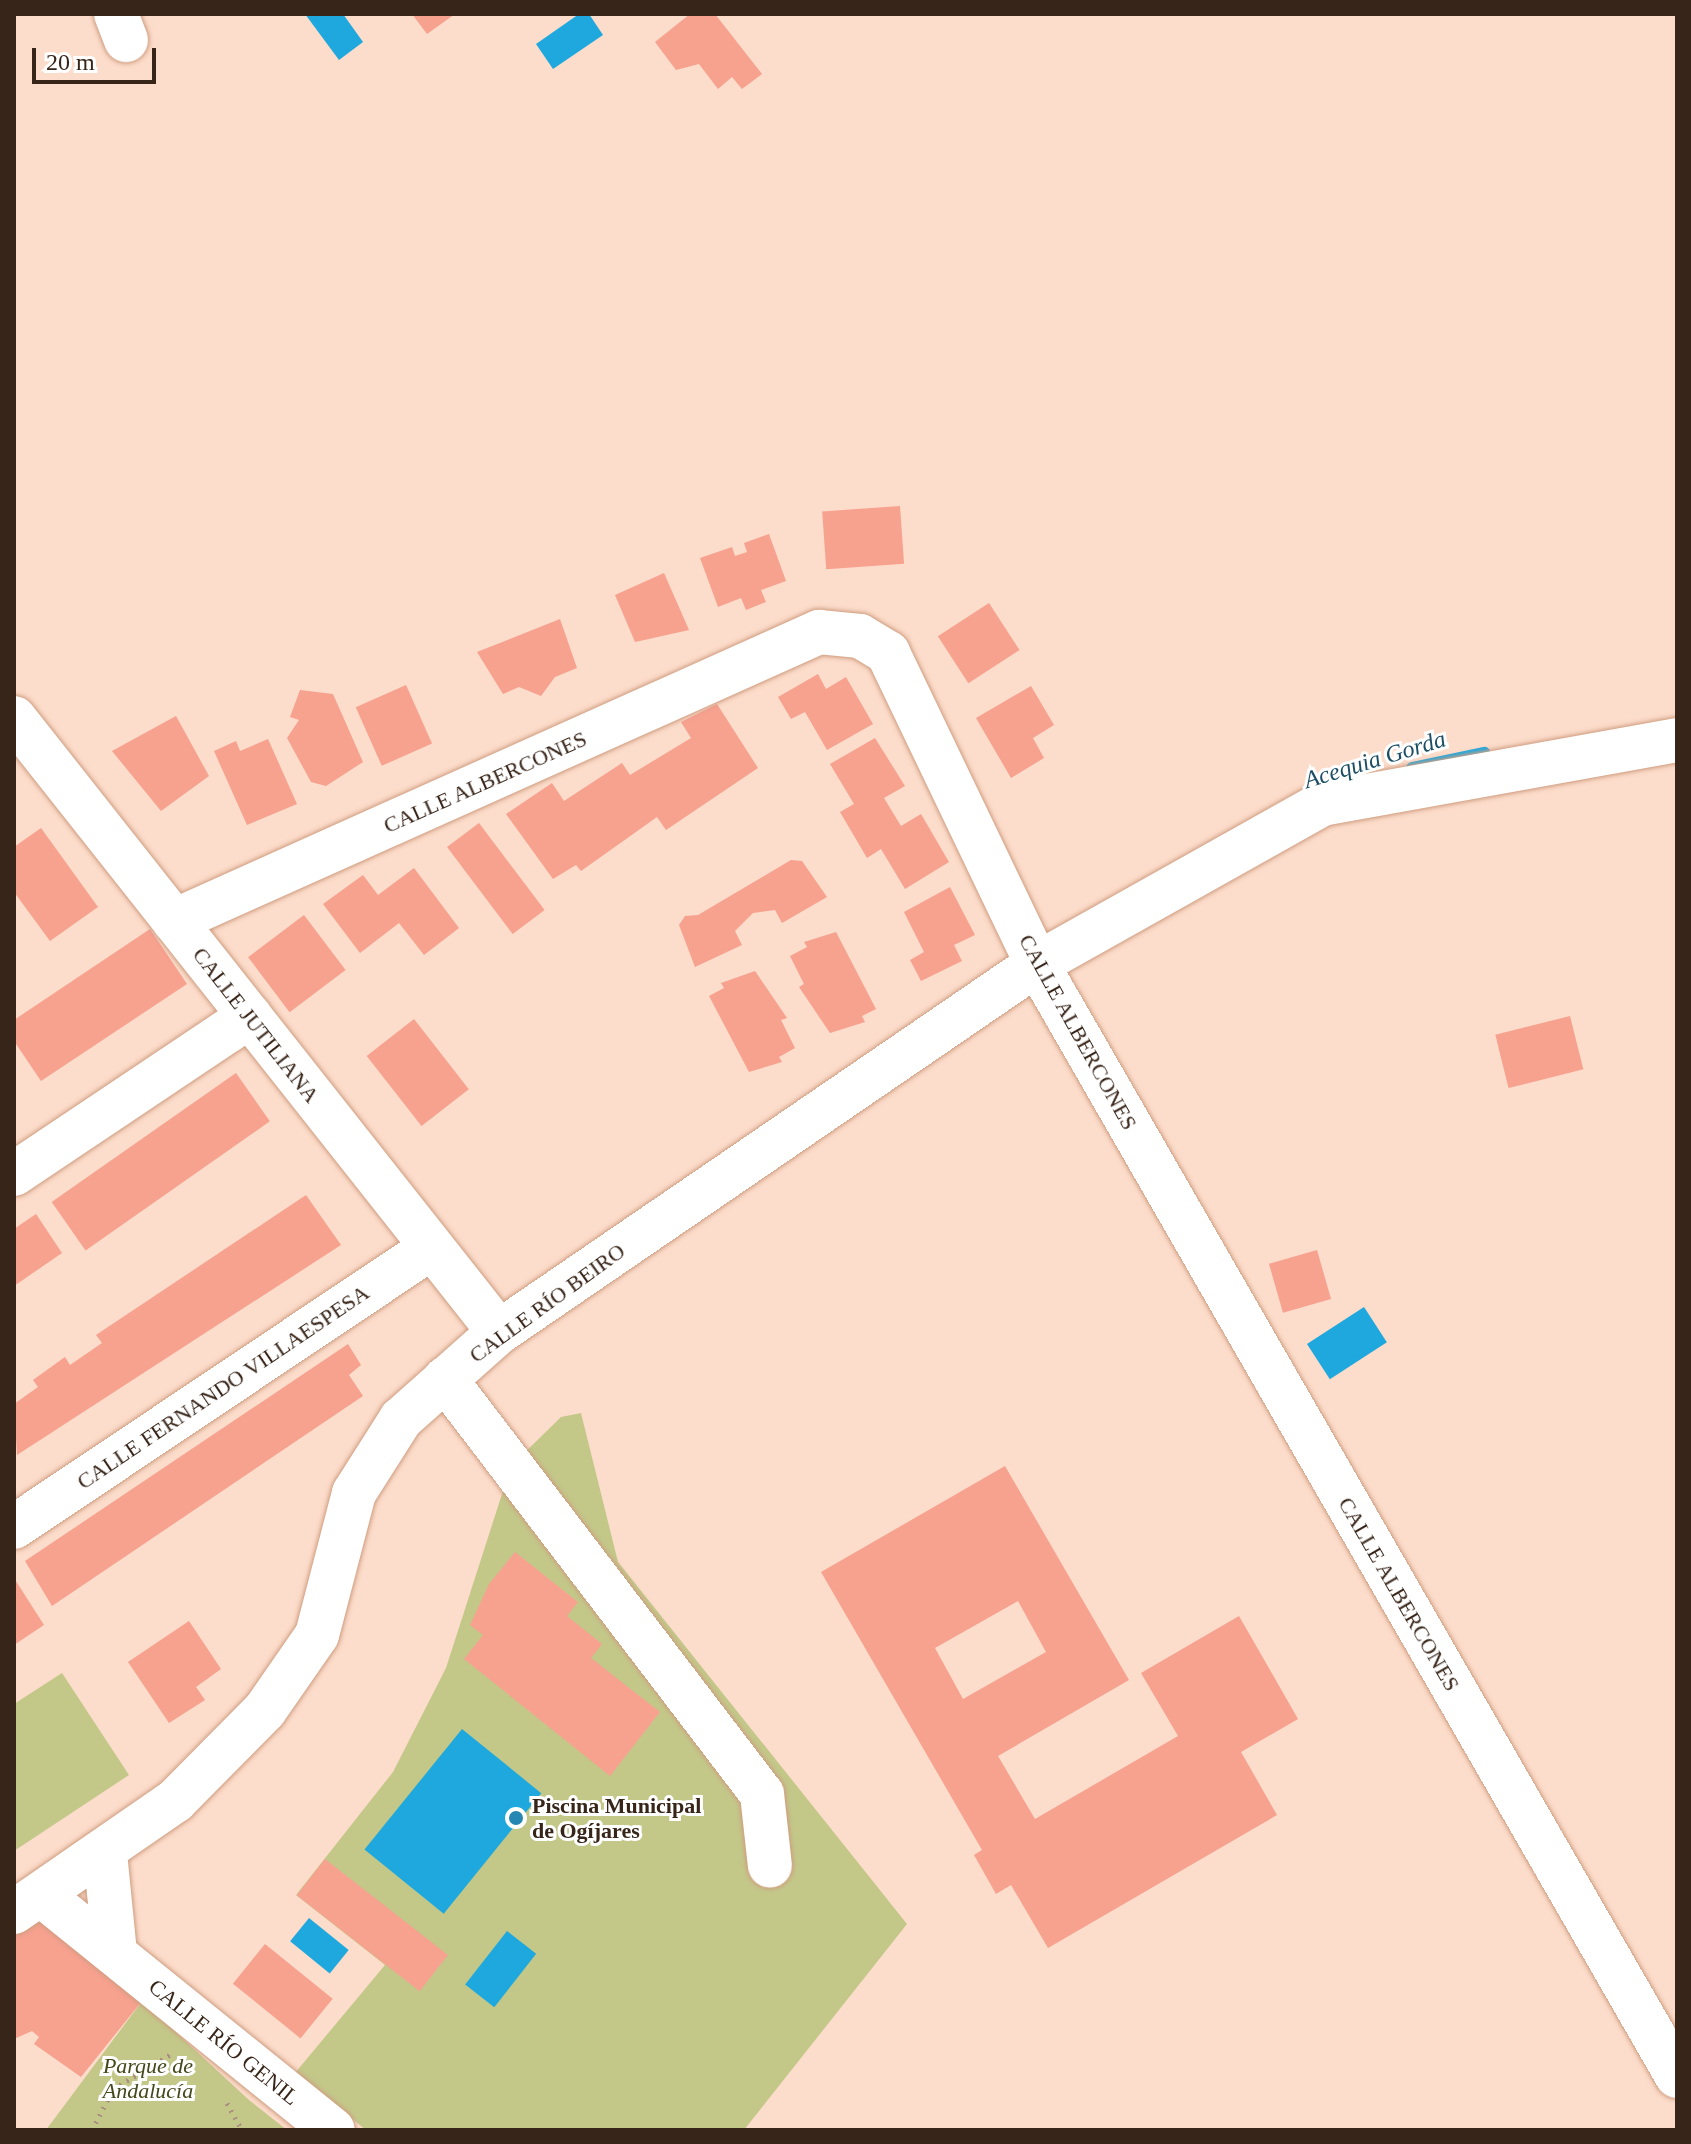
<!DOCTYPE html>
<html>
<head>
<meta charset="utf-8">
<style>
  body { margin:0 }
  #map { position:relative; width:1691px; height:2144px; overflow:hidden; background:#fcdcca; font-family:"Times New Roman",serif }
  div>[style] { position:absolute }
  .green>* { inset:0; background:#c3c889 }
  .water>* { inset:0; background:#1ea8de; transform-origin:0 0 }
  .stream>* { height:12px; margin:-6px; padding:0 6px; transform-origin:6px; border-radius:6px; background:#1ea8de }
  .building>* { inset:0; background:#f7a18f; transform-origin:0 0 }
  .path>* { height:5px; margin-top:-2.5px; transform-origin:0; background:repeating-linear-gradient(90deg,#ab9081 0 2px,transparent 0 8px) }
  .roads { filter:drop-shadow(0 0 2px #cf9d80) drop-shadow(0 0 2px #cf9d80) }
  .minor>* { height:44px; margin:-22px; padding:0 22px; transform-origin:22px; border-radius:22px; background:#fff }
  .dots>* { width:22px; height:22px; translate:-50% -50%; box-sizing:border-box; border:4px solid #fff; border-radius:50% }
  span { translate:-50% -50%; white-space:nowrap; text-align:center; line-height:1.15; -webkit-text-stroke:6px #fff; paint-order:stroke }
  .street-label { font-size:22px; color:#382519 }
  .poi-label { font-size:22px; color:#382519; font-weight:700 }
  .left { translate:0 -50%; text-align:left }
  .park-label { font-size:22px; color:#45481b; font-style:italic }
  .water-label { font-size:24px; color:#1b4d64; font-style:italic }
  .frame { position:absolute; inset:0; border:16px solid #382519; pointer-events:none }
  .scale { position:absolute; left:32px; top:48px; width:124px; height:36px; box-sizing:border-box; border:4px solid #382519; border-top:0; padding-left:10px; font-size:24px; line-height:28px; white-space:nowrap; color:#382519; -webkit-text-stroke:6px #fff; paint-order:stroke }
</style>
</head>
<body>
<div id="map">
  <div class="green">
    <div style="clip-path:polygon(581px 1413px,618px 1562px,907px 1924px,744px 2130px,366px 2130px,295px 2073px,385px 1965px,296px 1895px,393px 1772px,446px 1668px,511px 1466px,561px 1417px)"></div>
    <div style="clip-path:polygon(62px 1673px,129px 1775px,14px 1851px,14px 1704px)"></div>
    <div style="clip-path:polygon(142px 2001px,249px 2100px,287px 2130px,46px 2130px)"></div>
  </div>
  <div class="water">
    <div style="clip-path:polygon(305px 14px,343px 14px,363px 42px,339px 60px)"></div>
    <div style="clip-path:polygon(579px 14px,589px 14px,603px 35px,553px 69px,536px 44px)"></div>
    <div style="left:1364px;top:1307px;width:42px;height:68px;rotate:57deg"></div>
    <div style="left:462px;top:1729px;width:102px;height:155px;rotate:39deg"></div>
    <div style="left:309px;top:1918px;width:51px;height:30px;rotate:39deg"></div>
    <div style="left:507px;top:1931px;width:37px;height:68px;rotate:38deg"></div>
  </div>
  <div class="stream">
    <div style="left:1412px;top:768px;width:74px;rotate:-11.8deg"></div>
  </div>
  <div class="building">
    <div style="clip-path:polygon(412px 14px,455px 14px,427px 34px)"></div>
    <div style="clip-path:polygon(690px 14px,715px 14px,762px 74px,742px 89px,732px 77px,718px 89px,699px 64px,676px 70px,655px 42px)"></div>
    <div style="left:900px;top:506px;width:58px;height:78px;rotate:86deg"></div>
    <div style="clip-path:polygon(769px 534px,786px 581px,761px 590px,766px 602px,746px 610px,741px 598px,718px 607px,700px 558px,732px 547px,735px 556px,747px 552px,744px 543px)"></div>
    <div style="clip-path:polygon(664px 573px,689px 630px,635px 642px,615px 595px)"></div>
    <div style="left:989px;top:603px;width:56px;height:61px;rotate:57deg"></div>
    <div style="clip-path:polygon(560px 619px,577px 668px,555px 677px,541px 696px,519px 687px,503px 694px,477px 652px)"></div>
    <div style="clip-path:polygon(818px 674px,826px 689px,846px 677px,873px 724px,827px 750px,805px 712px,791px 719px,778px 697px)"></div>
    <div style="left:406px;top:685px;width:64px;height:55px;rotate:66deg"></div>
    <div style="clip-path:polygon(1031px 686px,1054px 725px,1033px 738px,1044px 758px,1011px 778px,976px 718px)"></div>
    <div style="clip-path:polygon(300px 690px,333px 694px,363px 762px,326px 786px,311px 782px,287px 738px,299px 720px,290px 717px)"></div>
    <div style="clip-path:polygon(717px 704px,758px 768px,666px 830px,657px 817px,581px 871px,576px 865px,553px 879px,506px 814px,552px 783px,564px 801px,622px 763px,630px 775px,691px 738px,681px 722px)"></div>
    <div style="clip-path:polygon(176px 716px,209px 776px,161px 811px,112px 751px)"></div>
    <div style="clip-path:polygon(875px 738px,905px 786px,884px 798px,901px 826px,921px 814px,949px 862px,905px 889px,881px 849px,867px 858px,840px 812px,854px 804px,830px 764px)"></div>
    <div style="clip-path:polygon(268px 739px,297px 804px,247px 825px,214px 751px,236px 741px,240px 751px)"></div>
    <div style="left:479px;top:823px;width:109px;height:40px;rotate:53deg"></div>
    <div style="clip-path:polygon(41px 828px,98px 907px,50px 941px,14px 892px,14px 847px)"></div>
    <div style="clip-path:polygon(791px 860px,802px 861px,827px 897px,782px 923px,775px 910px,753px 913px,735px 931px,742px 945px,695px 967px,679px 925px,685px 916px,698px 915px)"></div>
    <div style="clip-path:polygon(414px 868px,459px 928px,424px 955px,399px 923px,360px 953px,323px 904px,363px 875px,378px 895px)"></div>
    <div style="clip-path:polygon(950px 887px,975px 935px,954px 945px,962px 961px,921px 981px,910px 960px,924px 952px,904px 912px)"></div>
    <div style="left:304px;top:915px;width:69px;height:70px;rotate:53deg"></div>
    <div style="clip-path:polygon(150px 929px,187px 984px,41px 1081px,14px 1041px,14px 1020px)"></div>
    <div style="clip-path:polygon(836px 932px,876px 1009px,862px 1016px,865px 1022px,830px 1033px,799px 987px,804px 984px,790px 956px,807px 947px,804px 942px)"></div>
    <div style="clip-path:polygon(755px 971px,787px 1018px,781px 1020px,795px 1048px,779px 1057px,782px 1062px,749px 1072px,709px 996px,724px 988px,721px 983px)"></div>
    <div style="left:1570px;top:1016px;width:55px;height:77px;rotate:76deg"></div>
    <div style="left:414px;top:1019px;width:89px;height:60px;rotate:52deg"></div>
    <div style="left:236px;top:1073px;width:59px;height:225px;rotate:55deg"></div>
    <div style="clip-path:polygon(306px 1195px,341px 1245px,17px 1455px,14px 1404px,38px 1387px,33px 1380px,65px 1357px,70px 1365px,102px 1343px,96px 1335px)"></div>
    <div style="clip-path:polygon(36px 1214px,62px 1253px,14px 1286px,14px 1229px)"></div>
    <div style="left:1317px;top:1250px;width:51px;height:50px;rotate:74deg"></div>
    <div style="clip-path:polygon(348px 1344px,361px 1365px,349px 1375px,363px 1396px,52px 1606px,25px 1561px)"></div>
    <div style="clip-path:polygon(evenodd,1005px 1466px,1129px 1680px,998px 1756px,1035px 1819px,1178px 1736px,1141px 1673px,1239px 1616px,1298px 1719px,1241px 1752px,1277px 1815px,1048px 1948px,1011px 1885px,996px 1894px,974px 1855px,982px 1850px,821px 1572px,1005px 1466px,1018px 1601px,1046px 1652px,963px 1699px,935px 1648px,1018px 1601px)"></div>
    <div style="clip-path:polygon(515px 1552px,578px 1602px,567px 1616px,602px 1644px,591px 1658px,660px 1712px,610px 1776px,464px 1659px,483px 1635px,470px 1625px,489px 1584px)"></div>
    <div style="clip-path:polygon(14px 1578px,44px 1625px,14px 1645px)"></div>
    <div style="clip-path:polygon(189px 1621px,221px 1669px,196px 1687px,205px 1700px,169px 1723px,128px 1662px)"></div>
    <div style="left:325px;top:1859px;width:156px;height:46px;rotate:38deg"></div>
    <div style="clip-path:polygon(42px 1916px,142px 2001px,81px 2077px,34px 2044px,39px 2037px,32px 2031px,14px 2039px,14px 1930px)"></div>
    <div style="left:265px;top:1944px;width:87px;height:51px;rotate:39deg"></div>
  </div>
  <div class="path">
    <div style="left:227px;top:2103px;width:31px;rotate:61deg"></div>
    <div style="left:92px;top:2130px;width:46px;rotate:-62.9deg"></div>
    <div style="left:113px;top:2089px;width:68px;rotate:-31.1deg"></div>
  </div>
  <div class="roads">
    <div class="minor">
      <div style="left:116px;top:14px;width:28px;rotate:69deg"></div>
      <div style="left:14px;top:718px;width:782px;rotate:51.69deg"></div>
      <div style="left:174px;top:921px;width:707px;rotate:-24.14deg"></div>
      <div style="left:819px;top:632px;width:41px;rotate:5.6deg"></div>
      <div style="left:860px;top:636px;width:33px;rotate:31deg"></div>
      <div style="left:888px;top:653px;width:345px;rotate:64.4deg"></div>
      <div style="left:1037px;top:964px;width:1283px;rotate:60.08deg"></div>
      <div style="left:14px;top:1174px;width:284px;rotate:-33.8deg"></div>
      <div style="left:445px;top:1379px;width:522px;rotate:52.63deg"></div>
      <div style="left:762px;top:1794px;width:72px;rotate:83.7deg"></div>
      <div style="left:14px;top:1527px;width:502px;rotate:-33.79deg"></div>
      <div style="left:105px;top:1853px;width:101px;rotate:84.3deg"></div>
      <div style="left:44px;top:1897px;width:371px;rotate:38.9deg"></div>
      <div style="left:14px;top:1912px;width:196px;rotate:-34.6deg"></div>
      <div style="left:175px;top:1801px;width:128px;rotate:-45.3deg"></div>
      <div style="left:265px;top:1710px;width:91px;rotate:-55.3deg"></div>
      <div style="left:317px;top:1635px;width:147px;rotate:-75.4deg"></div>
      <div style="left:354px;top:1493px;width:88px;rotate:-57.6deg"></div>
      <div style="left:401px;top:1419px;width:131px;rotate:-41.6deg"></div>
      <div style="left:499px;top:1332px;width:652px;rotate:-34.37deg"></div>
      <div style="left:1037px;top:964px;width:327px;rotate:-29.3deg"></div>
      <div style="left:1322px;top:804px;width:361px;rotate:-10.2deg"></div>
    </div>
  </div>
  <div class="dots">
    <div style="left:516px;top:1818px;background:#2587b2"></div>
  </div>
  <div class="street-label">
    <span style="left:485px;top:782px;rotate:-24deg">CALLE ALBERCONES</span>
    <span style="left:256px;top:1025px;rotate:52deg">CALLE JUTILIANA</span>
    <span style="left:1078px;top:1032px;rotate:61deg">CALLE ALBERCONES</span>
    <span style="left:547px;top:1303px;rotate:-36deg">CALLE RÍO BEIRO</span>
    <span style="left:223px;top:1387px;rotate:-34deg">CALLE FERNANDO VILLAESPESA</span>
    <span style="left:1399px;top:1594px;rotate:60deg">CALLE ALBERCONES</span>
    <span style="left:224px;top:2042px;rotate:39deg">CALLE RÍO GENIL</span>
  </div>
  <div class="poi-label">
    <span class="left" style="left:532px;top:1818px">Piscina Municipal<br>de Ogíjares</span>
  </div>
  <div class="park-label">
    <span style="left:148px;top:2078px">Parque de<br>Andalucía</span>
  </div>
  <div class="water-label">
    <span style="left:1375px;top:760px;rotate:-17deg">Acequia Gorda</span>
  </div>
  <div class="frame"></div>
  <div class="scale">20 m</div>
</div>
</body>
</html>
